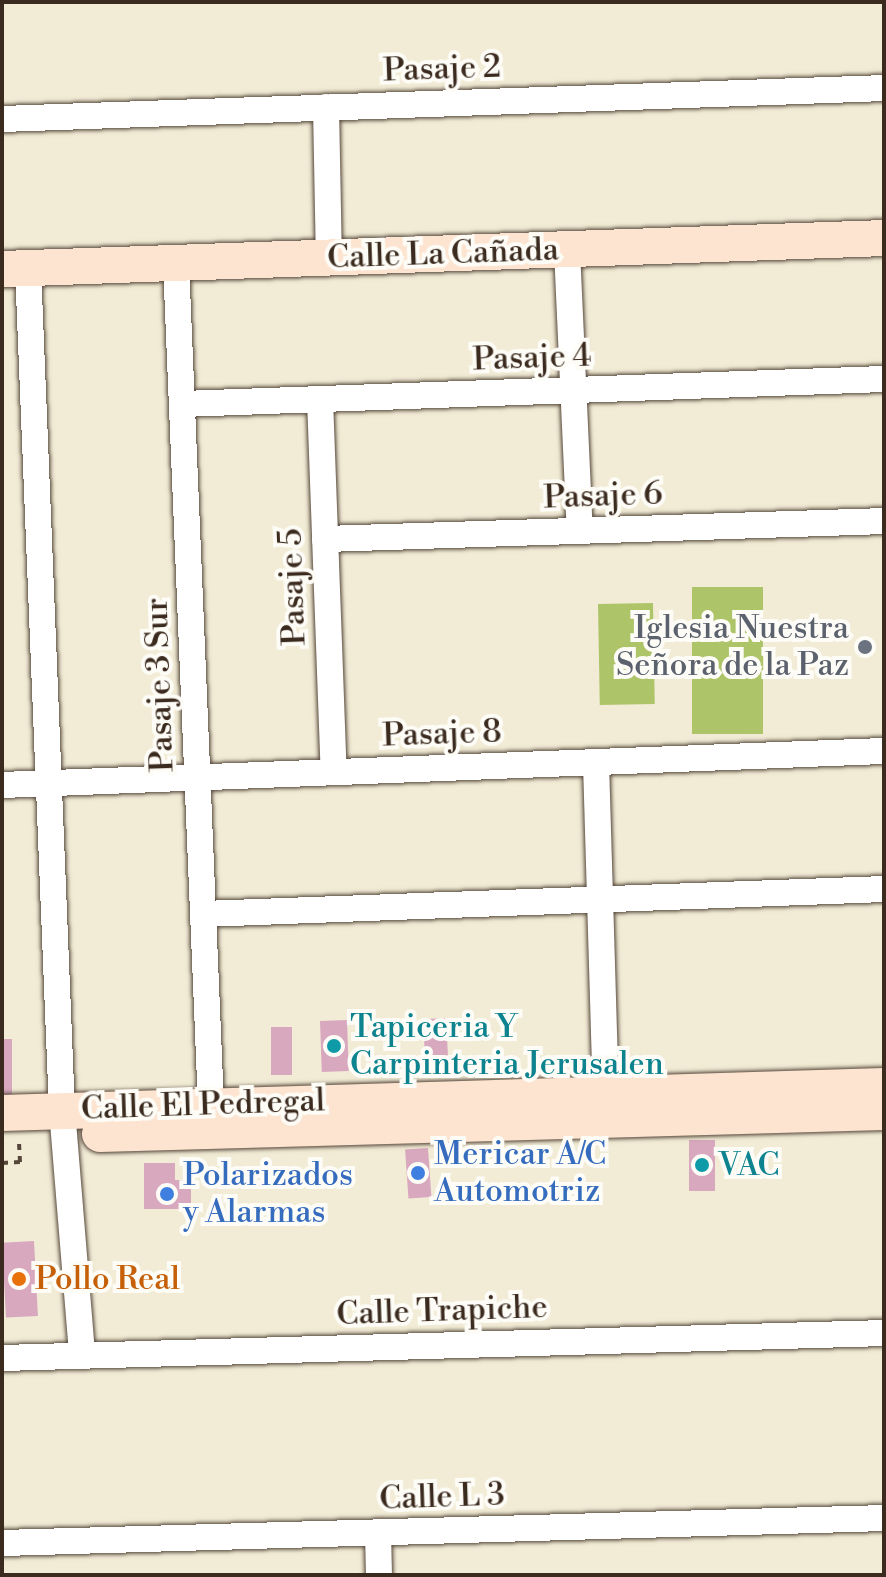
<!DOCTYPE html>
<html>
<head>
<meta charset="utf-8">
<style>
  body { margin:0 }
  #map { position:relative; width:886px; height:1577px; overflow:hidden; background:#f2ecd6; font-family:"Libre Bodoni",serif }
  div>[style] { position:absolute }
  .green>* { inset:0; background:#aec469; transform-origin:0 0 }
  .building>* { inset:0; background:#d8a8bf; transform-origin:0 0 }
  .path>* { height:4px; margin-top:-2px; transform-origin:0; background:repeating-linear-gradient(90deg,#56473a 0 6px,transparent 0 12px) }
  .roads { filter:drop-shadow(0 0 2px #56473a) drop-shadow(0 0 2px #56473a) }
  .minor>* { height:26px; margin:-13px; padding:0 13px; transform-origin:13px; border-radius:13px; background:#fff }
  .secondary>* { height:36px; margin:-18px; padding:0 18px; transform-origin:18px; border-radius:18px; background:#fde4d0 }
  .dots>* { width:22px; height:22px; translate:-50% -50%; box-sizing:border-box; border:4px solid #fdfcf7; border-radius:50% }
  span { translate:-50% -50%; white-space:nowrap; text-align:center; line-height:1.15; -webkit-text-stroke:8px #fdfcf7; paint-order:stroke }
  .street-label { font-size:32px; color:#3b2a1e }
  .worship-label { font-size:32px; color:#5b616d }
  .right { translate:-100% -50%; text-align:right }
  .culture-label { font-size:32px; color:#0d838f }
  .left { translate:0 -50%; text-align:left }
  .shop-label { font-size:32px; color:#366cbe }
  .food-label { font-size:32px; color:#c56008 }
  .frame { position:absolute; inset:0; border:4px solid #3b2a1e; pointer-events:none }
</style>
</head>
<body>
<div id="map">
  <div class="green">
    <div style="left:692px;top:587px;width:71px;height:147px"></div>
    <div style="left:653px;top:603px;width:101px;height:55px;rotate:89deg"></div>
  </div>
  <div class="building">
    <div style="left:446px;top:1018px;width:53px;height:23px;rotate:87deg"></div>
    <div style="left:347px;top:1020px;width:51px;height:27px;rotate:88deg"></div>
    <div style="left:271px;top:1027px;width:21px;height:48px"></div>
    <div style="left:2px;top:1039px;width:10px;height:65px"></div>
    <div style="left:689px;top:1140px;width:26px;height:51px"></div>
    <div style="left:428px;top:1148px;width:49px;height:23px;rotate:86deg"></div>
    <div style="clip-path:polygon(144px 1163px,175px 1163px,175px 1180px,191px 1180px,191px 1209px,144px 1209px)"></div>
    <div style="left:34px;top:1241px;width:75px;height:32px;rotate:87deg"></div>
  </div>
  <div class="path">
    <div style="left:2px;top:1163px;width:18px;rotate:-3deg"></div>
    <div style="left:20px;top:1162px;width:20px;rotate:-93deg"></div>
  </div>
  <div class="roads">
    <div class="minor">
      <div style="left:326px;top:107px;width:150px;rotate:88.9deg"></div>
      <div style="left:2px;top:119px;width:883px;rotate:-2.01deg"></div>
      <div style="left:567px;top:250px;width:281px;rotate:87.4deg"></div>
      <div style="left:176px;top:263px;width:843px;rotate:87.62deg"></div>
      <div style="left:28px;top:268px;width:843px;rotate:87.69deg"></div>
      <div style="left:62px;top:1110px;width:244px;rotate:85.3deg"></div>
      <div style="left:320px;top:399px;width:373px;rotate:87.9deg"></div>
      <div style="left:182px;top:404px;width:702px;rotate:-2.04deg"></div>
      <div style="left:325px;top:539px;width:559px;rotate:-1.84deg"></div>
      <div style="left:596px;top:763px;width:329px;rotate:88.3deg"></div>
      <div style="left:2px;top:785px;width:883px;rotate:-2.21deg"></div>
      <div style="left:203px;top:914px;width:681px;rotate:-2.1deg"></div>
      <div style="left:2px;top:1358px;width:882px;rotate:-1.62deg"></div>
      <div style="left:378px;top:1532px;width:43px;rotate:88.7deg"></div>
      <div style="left:2px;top:1543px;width:882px;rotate:-1.62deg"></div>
    </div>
    <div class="secondary">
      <div style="left:2px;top:269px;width:883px;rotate:-2.01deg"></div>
      <div style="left:2px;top:1113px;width:882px;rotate:-1.75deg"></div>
      <div style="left:100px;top:1134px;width:784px;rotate:-1.61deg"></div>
    </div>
  </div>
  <div class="dots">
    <div style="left:865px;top:647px;background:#6b7280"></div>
    <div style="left:334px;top:1046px;background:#0f9aa8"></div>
    <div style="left:702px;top:1165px;background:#0f9aa8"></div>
    <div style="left:418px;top:1173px;background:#3f7fe0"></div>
    <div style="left:167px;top:1194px;background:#3f7fe0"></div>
    <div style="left:19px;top:1279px;background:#e8710a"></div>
  </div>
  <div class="street-label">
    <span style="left:442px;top:69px;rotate:-2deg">Pasaje 2</span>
    <span style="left:443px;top:254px;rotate:-2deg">Calle La Cañada</span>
    <span style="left:532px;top:358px;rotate:-2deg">Pasaje 4</span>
    <span style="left:603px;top:496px;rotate:-2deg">Pasaje 6</span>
    <span style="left:293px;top:587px;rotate:-92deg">Pasaje 5</span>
    <span style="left:160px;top:685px;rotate:-92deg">Pasaje 3 Sur</span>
    <span style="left:442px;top:734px;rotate:-2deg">Pasaje 8</span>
    <span style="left:203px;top:1105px;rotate:-2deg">Calle El Pedregal</span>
    <span style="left:442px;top:1311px;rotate:-2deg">Calle Trapiche</span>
    <span style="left:442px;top:1497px;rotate:-2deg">Calle L 3</span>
  </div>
  <div class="worship-label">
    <span class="right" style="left:849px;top:647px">Iglesia Nuestra<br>Señora de la Paz</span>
  </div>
  <div class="culture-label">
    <span class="left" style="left:350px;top:1046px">Tapiceria Y<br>Carpinteria Jerusalen</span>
    <span class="left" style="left:718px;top:1165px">VAC</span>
  </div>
  <div class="shop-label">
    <span class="left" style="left:434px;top:1173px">Mericar A/C<br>Automotriz</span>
    <span class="left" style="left:183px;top:1194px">Polarizados<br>y Alarmas</span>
  </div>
  <div class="food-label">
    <span class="left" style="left:35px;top:1279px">Pollo Real</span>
  </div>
  <div class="frame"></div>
</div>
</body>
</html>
